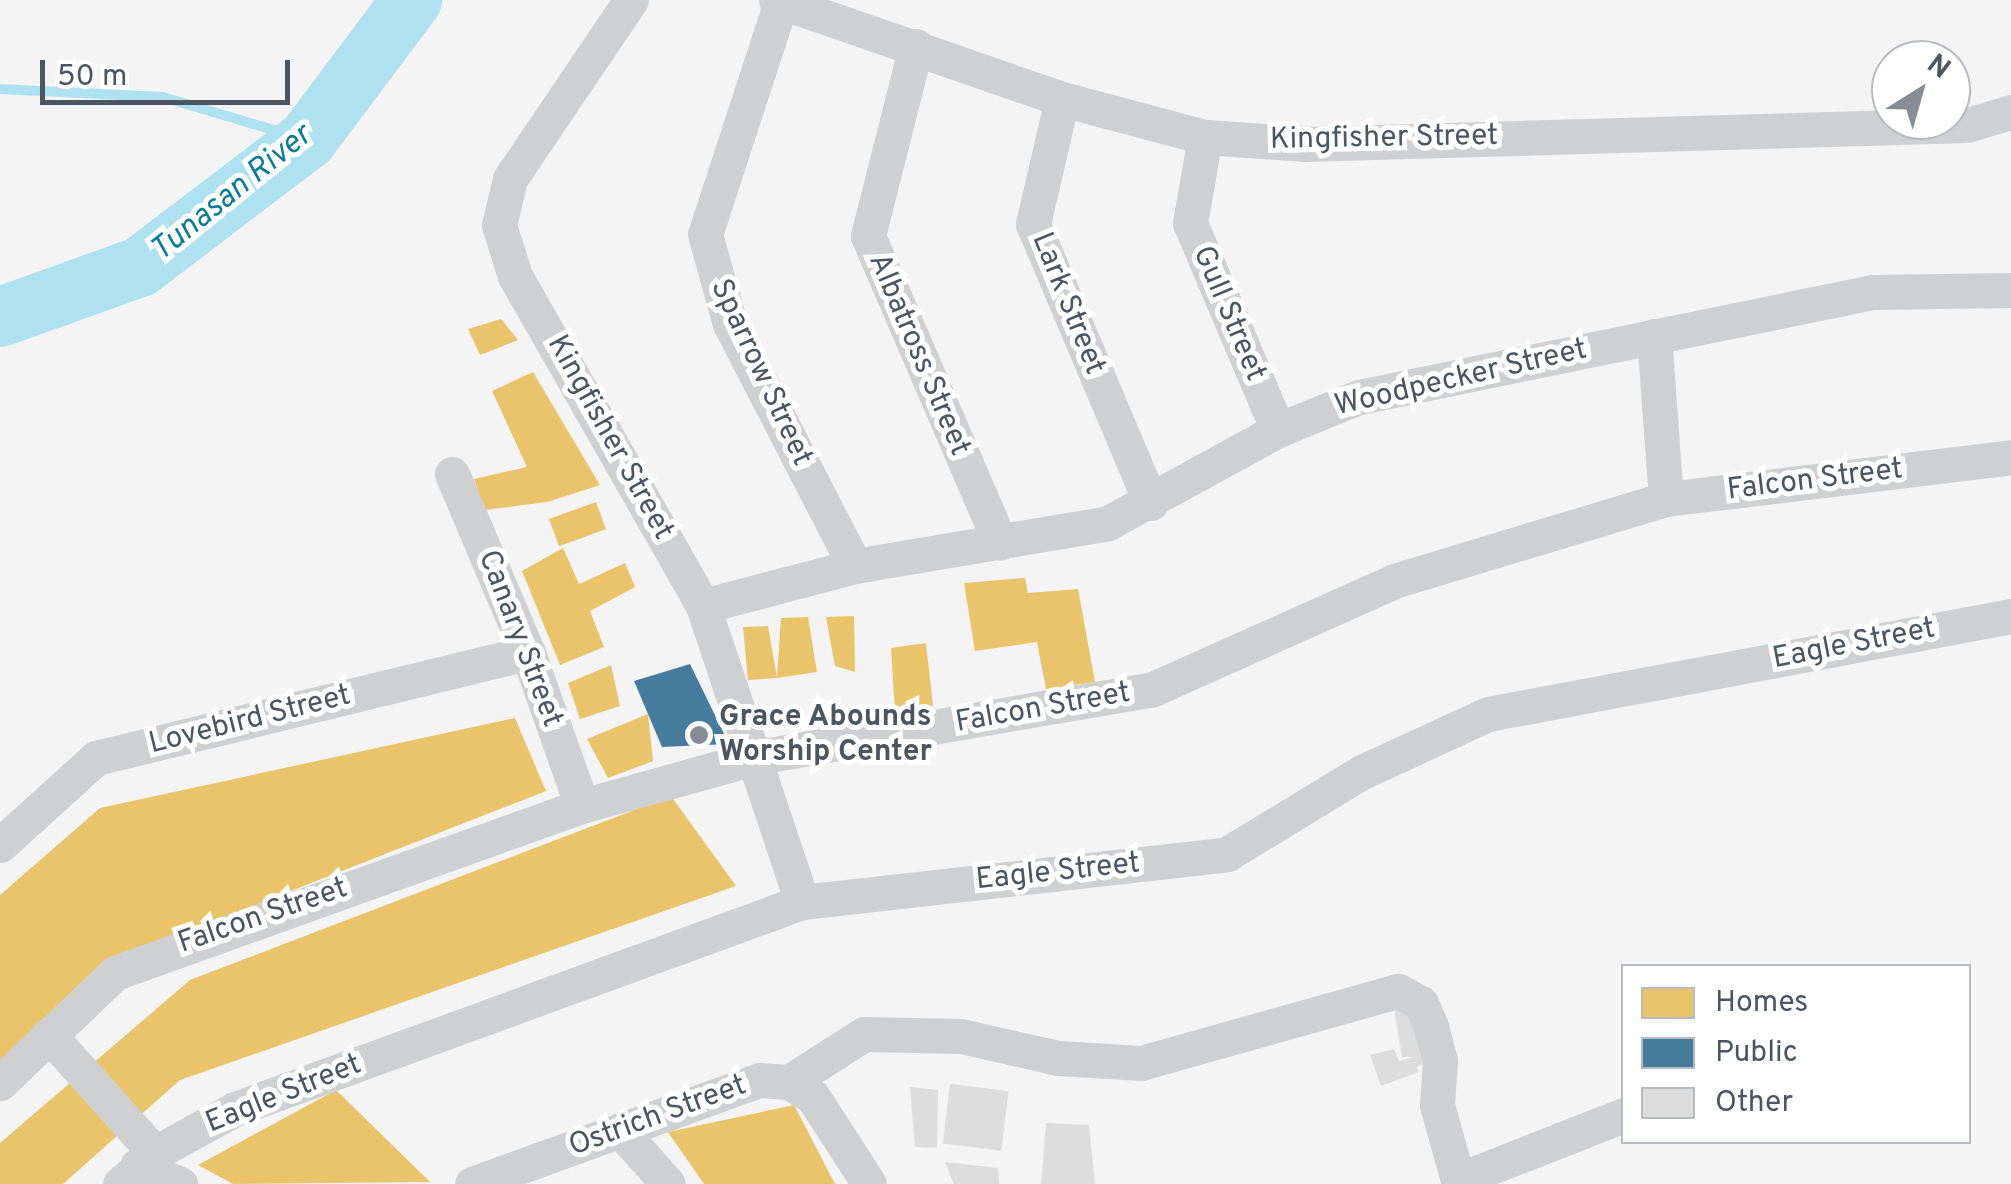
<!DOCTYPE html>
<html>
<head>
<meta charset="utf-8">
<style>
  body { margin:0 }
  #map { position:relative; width:2011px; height:1184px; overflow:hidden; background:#f4f4f4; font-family:Overpass,sans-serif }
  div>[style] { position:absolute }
  .homes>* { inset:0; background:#e9c46a; transform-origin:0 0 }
  .public>* { inset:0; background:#457b9d }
  .stream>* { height:10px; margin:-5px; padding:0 5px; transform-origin:5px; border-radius:5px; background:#aee2f0 }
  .river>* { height:60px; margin:-30px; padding:0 30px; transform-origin:30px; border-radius:30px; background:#aee2f0 }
  .building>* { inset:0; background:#ddddde; transform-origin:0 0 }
  .minor>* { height:35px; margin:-17.5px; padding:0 17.5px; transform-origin:17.5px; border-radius:17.5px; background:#ced0d2 }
  .dots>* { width:28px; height:28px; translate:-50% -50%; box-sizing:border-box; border:5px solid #fff; border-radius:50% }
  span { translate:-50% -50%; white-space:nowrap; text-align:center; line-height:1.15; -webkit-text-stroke:10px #fff; paint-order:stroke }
  .street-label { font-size:30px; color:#4a5661 }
  .poi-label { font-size:30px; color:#4a5661; font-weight:700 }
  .left { translate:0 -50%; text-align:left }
  .water-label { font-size:32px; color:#0c7c9b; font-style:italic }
  .legend { position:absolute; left:1621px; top:964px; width:350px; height:180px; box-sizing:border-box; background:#fff; border:2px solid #b7bbc0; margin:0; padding:12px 18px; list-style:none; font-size:30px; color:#4a5661 }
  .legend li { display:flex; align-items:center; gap:20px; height:50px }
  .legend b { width:50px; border:2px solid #b7bbc0 }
  .north { position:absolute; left:1871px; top:40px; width:100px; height:100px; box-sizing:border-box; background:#fff; border:2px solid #b7bbc0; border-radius:50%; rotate:37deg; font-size:28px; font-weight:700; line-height:40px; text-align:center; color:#4a5661 }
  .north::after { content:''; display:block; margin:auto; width:35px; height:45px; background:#868d94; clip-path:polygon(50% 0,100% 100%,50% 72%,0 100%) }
  .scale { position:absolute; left:40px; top:60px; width:250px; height:45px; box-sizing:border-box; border:5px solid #4a5661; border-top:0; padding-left:12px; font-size:30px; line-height:35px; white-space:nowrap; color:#4a5661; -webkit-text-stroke:8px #fff; paint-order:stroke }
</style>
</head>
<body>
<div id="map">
  <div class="homes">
    <div style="clip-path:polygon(501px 319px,518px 340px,480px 355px,468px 329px)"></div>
    <div style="clip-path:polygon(533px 372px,600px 485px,547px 502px,485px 510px,474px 479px,527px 467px,492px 391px)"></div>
    <div style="left:596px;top:502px;width:29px;height:50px;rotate:70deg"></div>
    <div style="clip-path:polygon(563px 548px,579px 584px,625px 563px,635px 587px,590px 611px,604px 647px,560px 665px,522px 571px)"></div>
    <div style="clip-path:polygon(1025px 578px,1028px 593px,1078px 589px,1095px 682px,1046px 689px,1037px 642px,975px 651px,964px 583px)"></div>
    <div style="clip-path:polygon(854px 616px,855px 672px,835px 666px,826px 617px)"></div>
    <div style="clip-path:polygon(808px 617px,817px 672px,777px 678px,781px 618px)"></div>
    <div style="clip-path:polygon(768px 626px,777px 678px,748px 680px,743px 627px)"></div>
    <div style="clip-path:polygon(926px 643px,933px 706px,895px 713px,891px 648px)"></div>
    <div style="clip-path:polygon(611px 665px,620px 706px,580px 719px,568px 683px)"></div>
    <div style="clip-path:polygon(648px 714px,653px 761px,608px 778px,587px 739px)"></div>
    <div style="clip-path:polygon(515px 718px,546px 791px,102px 965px,0 1064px,0 895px,100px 808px)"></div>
    <div style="clip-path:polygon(671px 796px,736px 886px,180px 1080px,63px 1184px,0 1184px,0 1143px,190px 980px)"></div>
    <div style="clip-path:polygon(336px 1090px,430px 1182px,233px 1184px,198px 1165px)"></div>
    <div style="clip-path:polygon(794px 1105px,835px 1184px,704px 1184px,668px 1132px)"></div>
  </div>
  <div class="public">
    <div style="clip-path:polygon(690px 664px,729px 744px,662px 747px,634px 681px)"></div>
  </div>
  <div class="stream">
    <div style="left:0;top:89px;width:163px;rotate:2.8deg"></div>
    <div style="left:163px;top:97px;width:150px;rotate:16.6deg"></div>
  </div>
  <div class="river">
    <div style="left:0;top:317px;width:149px;rotate:-19.7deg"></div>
    <div style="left:140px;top:267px;width:210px;rotate:-37.3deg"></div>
    <div style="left:307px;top:140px;width:175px;rotate:-53.1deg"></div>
  </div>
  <div class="building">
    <div style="clip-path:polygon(1393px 1002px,1418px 1003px,1433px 1060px,1417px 1067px,1419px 1072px,1381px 1086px,1370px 1055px,1394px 1049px,1399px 1061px,1413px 1057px,1402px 1057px)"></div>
    <div style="left:950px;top:1084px;width:59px;height:60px;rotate:7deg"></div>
    <div style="clip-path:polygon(910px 1087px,938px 1090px,937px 1148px,915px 1147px)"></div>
    <div style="clip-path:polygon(1046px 1123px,1089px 1125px,1095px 1184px,1041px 1184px)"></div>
    <div style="clip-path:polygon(945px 1162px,998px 1168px,999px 1184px,954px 1184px)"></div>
  </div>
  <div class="minor">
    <div style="left:631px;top:0;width:216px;rotate:124.1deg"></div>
    <div style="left:510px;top:179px;width:47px;rotate:103.4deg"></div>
    <div style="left:499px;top:225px;width:53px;rotate:72.6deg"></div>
    <div style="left:515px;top:276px;width:380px;rotate:60.3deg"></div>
    <div style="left:703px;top:606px;width:312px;rotate:71.5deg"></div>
    <div style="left:776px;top:0;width:303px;rotate:19.1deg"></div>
    <div style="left:1062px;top:99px;width:148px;rotate:14.9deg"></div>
    <div style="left:1205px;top:137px;width:99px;rotate:4deg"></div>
    <div style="left:1304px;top:144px;width:663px;rotate:-1.64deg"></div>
    <div style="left:1967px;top:125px;width:46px;rotate:-16.5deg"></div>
    <div style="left:781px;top:2px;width:244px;rotate:108.1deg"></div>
    <div style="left:705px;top:234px;width:93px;rotate:74.5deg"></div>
    <div style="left:730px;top:324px;width:272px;rotate:62.7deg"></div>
    <div style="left:916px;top:46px;width:196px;rotate:104.2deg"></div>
    <div style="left:868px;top:236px;width:334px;rotate:66.7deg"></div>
    <div style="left:1062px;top:99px;width:128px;rotate:103.1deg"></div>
    <div style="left:1033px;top:224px;width:303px;rotate:67.1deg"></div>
    <div style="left:1205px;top:137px;width:87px;rotate:99.9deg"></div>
    <div style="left:1190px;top:223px;width:225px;rotate:67deg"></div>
    <div style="left:1654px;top:336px;width:163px;rotate:85.8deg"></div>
    <div style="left:452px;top:474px;width:194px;rotate:67deg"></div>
    <div style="left:528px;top:653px;width:162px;rotate:70.6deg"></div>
    <div style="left:703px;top:606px;width:157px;rotate:-14.7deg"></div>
    <div style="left:855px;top:566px;width:257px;rotate:-9.6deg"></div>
    <div style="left:1108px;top:523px;width:194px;rotate:-28.7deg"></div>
    <div style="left:1278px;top:430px;width:87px;rotate:-22.2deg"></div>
    <div style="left:1359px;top:397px;width:525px;rotate:-11.55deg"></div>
    <div style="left:1873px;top:292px;width:138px;rotate:-0.8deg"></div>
    <div style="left:0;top:845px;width:130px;rotate:-42.2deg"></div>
    <div style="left:96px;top:758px;width:445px;rotate:-13.7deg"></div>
    <div style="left:49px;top:1035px;width:159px;rotate:48.1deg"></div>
    <div style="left:789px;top:1082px;width:89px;rotate:-32.6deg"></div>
    <div style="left:864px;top:1034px;width:97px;rotate:1.2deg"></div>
    <div style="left:961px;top:1036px;width:99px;rotate:12.8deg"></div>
    <div style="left:1058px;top:1058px;width:83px;rotate:3.4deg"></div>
    <div style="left:1141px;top:1063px;width:267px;rotate:-15.7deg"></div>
    <div style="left:1398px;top:991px;width:26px;rotate:28deg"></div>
    <div style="left:1421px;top:1003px;width:26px;rotate:67deg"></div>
    <div style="left:1431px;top:1027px;width:34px;rotate:75deg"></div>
    <div style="left:1440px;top:1060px;width:45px;rotate:93.8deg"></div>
    <div style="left:1437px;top:1105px;width:78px;rotate:74.4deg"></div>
    <div style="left:1458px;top:1180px;width:178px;rotate:-21.4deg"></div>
    <div style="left:0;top:1083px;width:159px;rotate:-43.7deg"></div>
    <div style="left:115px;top:973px;width:496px;rotate:-19.7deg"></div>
    <div style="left:582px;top:806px;width:182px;rotate:-15.6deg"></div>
    <div style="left:757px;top:757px;width:402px;rotate:-9.7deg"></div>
    <div style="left:1153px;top:689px;width:264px;rotate:-24.1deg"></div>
    <div style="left:1394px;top:581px;width:284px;rotate:-16.8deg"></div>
    <div style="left:1666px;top:499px;width:348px;rotate:-6.9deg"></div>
    <div style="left:620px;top:1130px;width:72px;rotate:48.4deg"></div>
    <div style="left:137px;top:1166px;width:47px;rotate:22.7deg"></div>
    <div style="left:120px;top:1184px;width:47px;rotate:-41.5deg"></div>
    <div style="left:155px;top:1153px;width:91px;rotate:-28.8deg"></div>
    <div style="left:235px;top:1109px;width:604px;rotate:-20.06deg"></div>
    <div style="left:802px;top:902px;width:428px;rotate:-6.4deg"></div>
    <div style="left:1227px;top:854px;width:158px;rotate:-31.3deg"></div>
    <div style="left:1362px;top:772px;width:139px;rotate:-24.7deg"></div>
    <div style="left:1488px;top:714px;width:532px;rotate:-10.61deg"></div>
    <div style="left:472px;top:1184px;width:306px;rotate:-19.9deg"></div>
    <div style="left:760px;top:1080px;width:29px;rotate:4deg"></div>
    <div style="left:789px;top:1082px;width:28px;rotate:32deg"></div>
    <div style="left:813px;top:1097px;width:103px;rotate:57.2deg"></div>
  </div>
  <div class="dots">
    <div style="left:699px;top:735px;background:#868d94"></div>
  </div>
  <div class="street-label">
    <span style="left:1384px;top:139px;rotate:-1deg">Kingfisher Street</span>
    <span style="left:1067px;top:304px;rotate:68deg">Lark Street</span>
    <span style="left:1228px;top:314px;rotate:67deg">Gull Street</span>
    <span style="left:918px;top:355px;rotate:67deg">Albatross Street</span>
    <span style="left:760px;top:373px;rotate:65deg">Sparrow Street</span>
    <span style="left:1461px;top:379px;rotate:-13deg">Woodpecker Street</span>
    <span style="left:609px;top:438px;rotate:61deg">Kingfisher Street</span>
    <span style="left:1815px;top:481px;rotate:-7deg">Falcon Street</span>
    <span style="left:519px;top:639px;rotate:69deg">Canary Street</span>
    <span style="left:1854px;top:645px;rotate:-11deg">Eagle Street</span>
    <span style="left:1043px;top:709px;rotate:-10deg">Falcon Street</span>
    <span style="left:250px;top:721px;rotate:-14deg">Lovebird Street</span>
    <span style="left:1058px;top:873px;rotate:-6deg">Eagle Street</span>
    <span style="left:263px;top:917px;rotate:-19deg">Falcon Street</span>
    <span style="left:284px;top:1095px;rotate:-22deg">Eagle Street</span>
    <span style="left:658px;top:1117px;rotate:-20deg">Ostrich Street</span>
  </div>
  <div class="poi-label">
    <span class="left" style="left:719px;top:735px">Grace Abounds<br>Worship Center</span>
  </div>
  <div class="water-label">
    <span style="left:232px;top:194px;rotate:-39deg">Tunasan River</span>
  </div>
  <ul class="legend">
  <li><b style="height:28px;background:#e9c46a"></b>Homes</li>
  <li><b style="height:28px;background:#457b9d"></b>Public</li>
  <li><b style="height:28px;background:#ddddde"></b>Other</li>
  </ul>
  <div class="north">N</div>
  <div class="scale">50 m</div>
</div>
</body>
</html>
